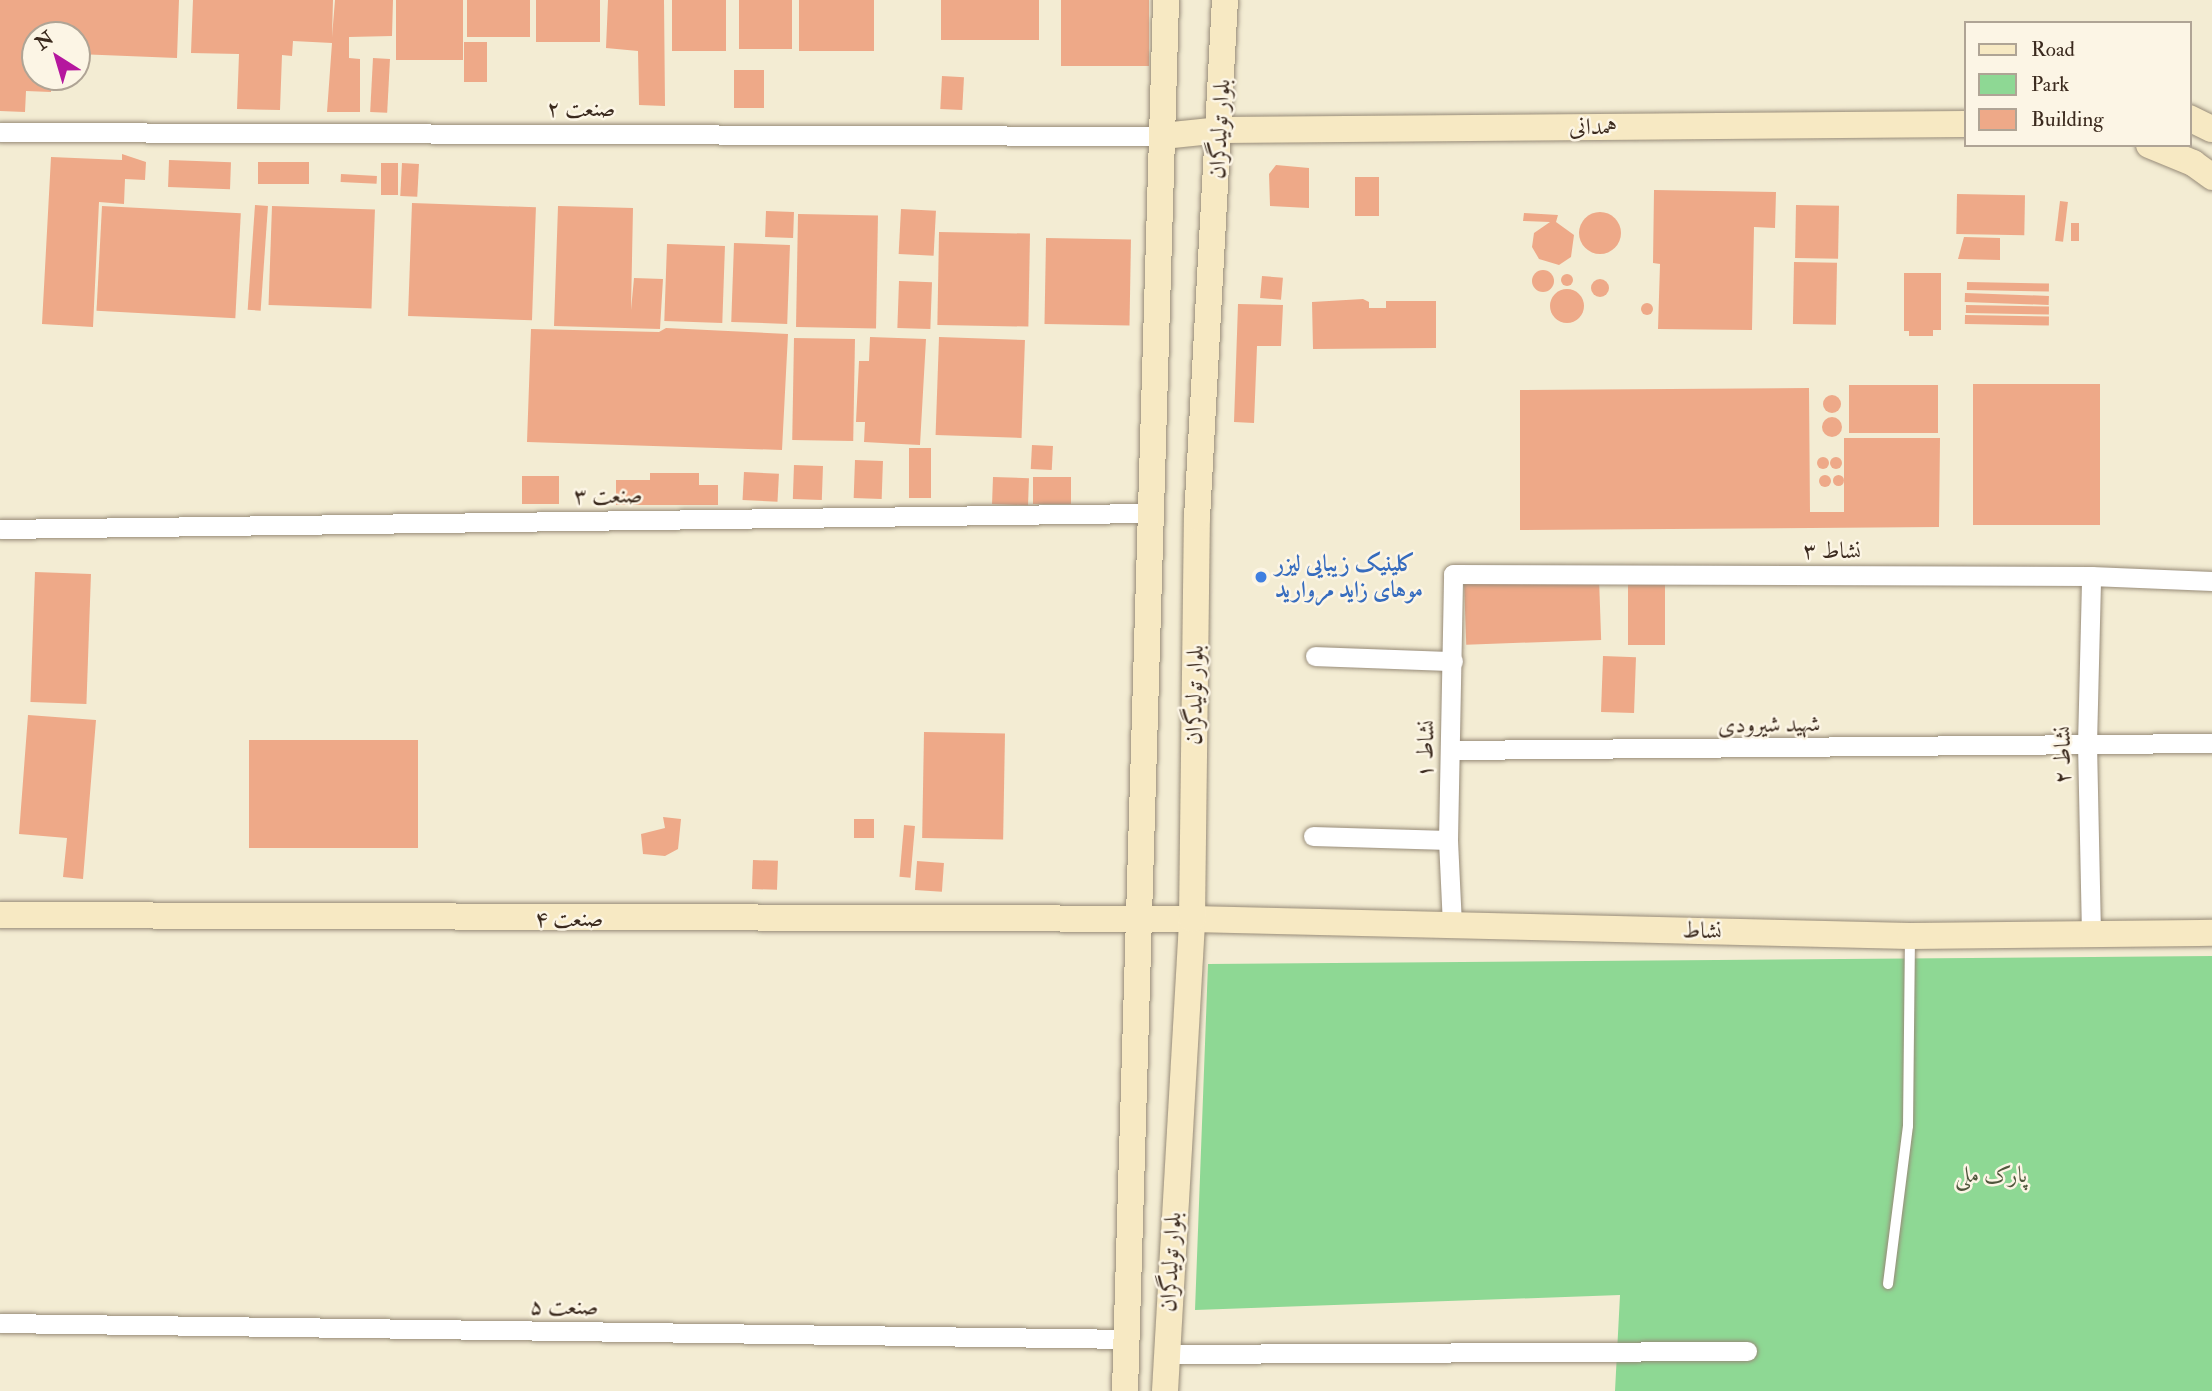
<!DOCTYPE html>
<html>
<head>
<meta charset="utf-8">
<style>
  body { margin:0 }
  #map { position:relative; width:2212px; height:1391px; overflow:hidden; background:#f3ecd3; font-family:"IM FELL Double Pica",Amiri,serif }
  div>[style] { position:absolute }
  .green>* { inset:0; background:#8ed894 }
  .building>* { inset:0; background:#eea988; transform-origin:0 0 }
  .round { border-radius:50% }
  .roads { filter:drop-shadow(0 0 2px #978b78) drop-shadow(0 0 2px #978b78) }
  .lane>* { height:10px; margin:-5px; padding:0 5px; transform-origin:5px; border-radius:5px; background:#fff }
  .street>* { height:19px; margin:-9.5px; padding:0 9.5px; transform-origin:9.5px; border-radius:9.5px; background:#fff }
  .secondary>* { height:26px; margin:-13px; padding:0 13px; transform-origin:13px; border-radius:13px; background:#f7e9c3 }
  .dots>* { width:19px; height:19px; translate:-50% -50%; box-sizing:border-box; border:4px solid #fcf5e5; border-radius:50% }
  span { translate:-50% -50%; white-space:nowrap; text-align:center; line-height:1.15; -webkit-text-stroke:5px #fcf5e5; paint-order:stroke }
  .street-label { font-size:23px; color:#3b2a1e }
  .shop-label { font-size:23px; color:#366cbe; font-weight:700 }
  .left { translate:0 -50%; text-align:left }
  .park-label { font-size:23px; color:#50563c }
  .legend { position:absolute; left:1964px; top:21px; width:228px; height:126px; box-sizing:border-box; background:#fcf5e5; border:2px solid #afa495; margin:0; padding:9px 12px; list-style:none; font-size:21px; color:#3b2a1e }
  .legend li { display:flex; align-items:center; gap:14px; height:35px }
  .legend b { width:35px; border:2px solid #afa495 }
  .north { position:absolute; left:21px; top:21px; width:70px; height:70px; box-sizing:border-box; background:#fcf5e5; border:2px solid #afa495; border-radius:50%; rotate:323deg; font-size:19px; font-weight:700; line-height:28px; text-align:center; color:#3b2a1e }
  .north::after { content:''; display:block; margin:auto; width:24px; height:32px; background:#b5179e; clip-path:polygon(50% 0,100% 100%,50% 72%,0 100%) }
</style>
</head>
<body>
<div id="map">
  <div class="green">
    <div style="clip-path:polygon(2212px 956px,2212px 1391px,1615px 1391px,1620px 1295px,1195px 1310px,1208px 964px)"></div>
  </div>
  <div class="building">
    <div style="clip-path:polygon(0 0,179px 0,177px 58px,77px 54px,77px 35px,35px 35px,35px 77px,52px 77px,51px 92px,26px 91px,25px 112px,0 111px)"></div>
    <div style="clip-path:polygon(193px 0,333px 0,332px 37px,335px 0,393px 0,392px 36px,349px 37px,349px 58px,360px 59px,360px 112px,327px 112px,332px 43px,293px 41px,292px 56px,282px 55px,280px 110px,237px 109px,239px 54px,191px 53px)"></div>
    <div style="left:396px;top:0;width:67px;height:60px"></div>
    <div style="left:467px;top:0;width:63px;height:37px"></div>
    <div style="left:536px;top:0;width:64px;height:42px"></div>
    <div style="clip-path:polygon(608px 0,664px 0,665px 106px,639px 105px,638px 51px,606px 48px)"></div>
    <div style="left:672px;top:0;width:54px;height:51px"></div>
    <div style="left:739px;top:0;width:53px;height:49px"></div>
    <div style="left:799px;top:0;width:75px;height:51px"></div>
    <div style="left:941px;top:0;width:98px;height:40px"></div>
    <div style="left:1061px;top:0;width:88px;height:66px"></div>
    <div style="left:464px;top:42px;width:23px;height:40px"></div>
    <div style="left:373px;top:58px;width:17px;height:54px;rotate:3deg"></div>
    <div style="left:734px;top:70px;width:30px;height:38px"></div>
    <div style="left:942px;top:76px;width:22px;height:33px;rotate:3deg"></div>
    <div style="clip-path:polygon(122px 154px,146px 162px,145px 180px,125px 179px,124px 204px,99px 202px,93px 327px,42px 324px,51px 157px,122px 160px)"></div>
    <div style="left:169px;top:160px;width:62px;height:27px;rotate:2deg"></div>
    <div style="left:258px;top:162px;width:51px;height:22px"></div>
    <div style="left:381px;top:163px;width:17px;height:32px"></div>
    <div style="left:402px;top:163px;width:17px;height:33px;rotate:3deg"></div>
    <div style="clip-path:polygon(1276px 165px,1309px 168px,1309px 208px,1270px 206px,1269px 174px)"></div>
    <div style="left:341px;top:174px;width:36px;height:8px;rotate:3deg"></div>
    <div style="left:1355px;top:177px;width:24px;height:39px"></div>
    <div style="clip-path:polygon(1654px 190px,1776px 192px,1775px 228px,1754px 227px,1752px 330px,1658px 329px,1660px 264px,1653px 263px)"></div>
    <div style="left:1957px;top:194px;width:68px;height:40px;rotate:1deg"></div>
    <div style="left:2060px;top:201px;width:8px;height:40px;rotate:7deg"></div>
    <div style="left:412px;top:203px;width:124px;height:113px;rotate:2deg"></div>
    <div style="left:255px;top:205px;width:13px;height:105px;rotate:4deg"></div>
    <div style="left:1796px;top:205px;width:43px;height:53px;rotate:1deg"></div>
    <div style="left:102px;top:206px;width:139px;height:105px;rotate:3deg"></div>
    <div style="left:272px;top:206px;width:103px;height:99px;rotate:2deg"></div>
    <div style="clip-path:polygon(558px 206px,633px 208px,631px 310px,634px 278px,663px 279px,660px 329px,554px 326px)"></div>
    <div style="left:901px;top:209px;width:35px;height:45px;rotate:3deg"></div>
    <div style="left:766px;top:211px;width:28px;height:26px;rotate:2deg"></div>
    <div class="round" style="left:1579px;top:212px;width:42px;height:42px"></div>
    <div style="clip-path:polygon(1524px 213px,1558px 215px,1556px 222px,1574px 235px,1571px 257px,1559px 265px,1539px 259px,1532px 247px,1534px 233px,1550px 222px,1523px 221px)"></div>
    <div style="left:798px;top:214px;width:80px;height:113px;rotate:1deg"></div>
    <div style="left:2071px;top:223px;width:8px;height:18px"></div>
    <div style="left:939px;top:232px;width:91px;height:93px;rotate:1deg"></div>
    <div style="clip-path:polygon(1964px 237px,2000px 238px,2000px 260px,1958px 259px)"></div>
    <div style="left:1046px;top:238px;width:85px;height:86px;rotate:1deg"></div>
    <div style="left:734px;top:243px;width:56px;height:79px;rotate:2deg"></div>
    <div style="left:667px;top:244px;width:58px;height:77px;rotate:2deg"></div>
    <div style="left:1794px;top:262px;width:43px;height:62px;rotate:1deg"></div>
    <div class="round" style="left:1532px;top:270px;width:22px;height:22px"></div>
    <div style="clip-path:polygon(1904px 273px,1941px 273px,1941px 330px,1933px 330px,1933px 336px,1909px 336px,1909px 331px,1904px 331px)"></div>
    <div class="round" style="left:1561px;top:274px;width:12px;height:12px"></div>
    <div style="left:1262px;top:276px;width:21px;height:22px;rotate:5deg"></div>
    <div class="round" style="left:1591px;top:279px;width:18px;height:18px"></div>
    <div style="left:899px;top:281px;width:33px;height:47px;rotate:2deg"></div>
    <div style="left:1967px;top:282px;width:82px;height:8px;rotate:1deg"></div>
    <div class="round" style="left:1550px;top:289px;width:34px;height:34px"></div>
    <div style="left:1965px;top:293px;width:84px;height:9px;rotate:2deg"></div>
    <div style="clip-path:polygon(1363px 299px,1369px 302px,1369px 308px,1386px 308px,1386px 301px,1436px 301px,1436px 348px,1313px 349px,1312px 302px)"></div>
    <div class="round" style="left:1641px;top:303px;width:12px;height:12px"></div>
    <div style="clip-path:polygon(1238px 304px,1283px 305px,1281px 346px,1257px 346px,1254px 423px,1234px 422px)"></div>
    <div style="left:1966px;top:305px;width:83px;height:8px;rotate:1deg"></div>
    <div style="left:1965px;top:315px;width:84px;height:9px;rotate:1deg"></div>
    <div style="clip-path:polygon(666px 328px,788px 334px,782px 450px,527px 442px,531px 329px,659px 332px)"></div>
    <div style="clip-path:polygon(870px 337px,926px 339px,920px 445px,864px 442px,865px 422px,856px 422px,859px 361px,869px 361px)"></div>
    <div style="left:939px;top:337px;width:86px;height:98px;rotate:2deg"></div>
    <div style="left:794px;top:338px;width:61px;height:102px;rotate:1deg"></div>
    <div style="left:2100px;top:384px;width:141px;height:127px;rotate:90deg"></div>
    <div style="left:1938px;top:385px;width:48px;height:89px;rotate:90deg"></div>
    <div style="clip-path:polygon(1809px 388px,1810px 512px,1844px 512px,1844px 438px,1940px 438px,1939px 527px,1520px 530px,1520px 390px)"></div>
    <div class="round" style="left:1823px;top:395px;width:18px;height:18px"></div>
    <div class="round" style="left:1822px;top:417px;width:20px;height:20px"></div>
    <div style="left:1032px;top:445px;width:21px;height:24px;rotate:3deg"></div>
    <div style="left:909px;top:448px;width:22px;height:50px"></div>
    <div class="round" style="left:1830px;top:457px;width:12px;height:12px"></div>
    <div class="round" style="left:1817px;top:457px;width:12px;height:12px"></div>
    <div style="left:855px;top:460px;width:28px;height:38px;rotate:2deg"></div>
    <div style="left:794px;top:465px;width:29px;height:34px;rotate:2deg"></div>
    <div style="left:744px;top:472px;width:35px;height:28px;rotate:3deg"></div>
    <div style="clip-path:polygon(650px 473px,699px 473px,699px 485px,718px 485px,718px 505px,616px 505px,616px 480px,650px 480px)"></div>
    <div class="round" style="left:1832.5px;top:474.5px;width:11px;height:11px"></div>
    <div class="round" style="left:1819px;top:475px;width:12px;height:12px"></div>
    <div style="left:522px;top:476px;width:37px;height:28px"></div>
    <div style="left:993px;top:477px;width:36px;height:27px;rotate:2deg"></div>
    <div style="left:1033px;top:477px;width:38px;height:27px"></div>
    <div style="left:35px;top:572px;width:56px;height:130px;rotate:2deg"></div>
    <div style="left:1599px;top:578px;width:62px;height:135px;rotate:88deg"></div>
    <div style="left:1628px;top:579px;width:37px;height:66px"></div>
    <div style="left:1603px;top:656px;width:33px;height:56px;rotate:2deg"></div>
    <div style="clip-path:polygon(28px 715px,96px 720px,83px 879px,63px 877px,67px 838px,19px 834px)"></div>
    <div style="left:924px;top:732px;width:81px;height:106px;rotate:1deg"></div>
    <div style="left:249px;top:740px;width:169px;height:108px"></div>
    <div style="clip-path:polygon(663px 817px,681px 819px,678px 849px,665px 856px,643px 854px,641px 834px,665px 828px)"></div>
    <div style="left:854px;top:819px;width:20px;height:19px"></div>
    <div style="left:904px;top:825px;width:11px;height:52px;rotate:5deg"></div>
    <div style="left:753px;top:860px;width:25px;height:29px;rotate:2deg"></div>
    <div style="left:917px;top:861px;width:27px;height:29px;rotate:4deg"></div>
  </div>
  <div class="roads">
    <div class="lane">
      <div style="left:1888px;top:1284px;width:159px;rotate:-82.8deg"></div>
      <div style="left:1908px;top:1126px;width:189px;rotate:-89.4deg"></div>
    </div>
    <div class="street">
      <div style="left:0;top:132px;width:1163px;rotate:0.2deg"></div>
      <div style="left:0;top:529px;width:1153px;rotate:-0.8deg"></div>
      <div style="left:1315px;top:656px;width:138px;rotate:2.1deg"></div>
      <div style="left:1451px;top:750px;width:761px;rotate:-0.53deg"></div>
      <div style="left:1313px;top:836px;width:135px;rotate:1.7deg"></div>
      <div style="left:1452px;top:925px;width:85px;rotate:-92.7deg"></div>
      <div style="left:1448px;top:840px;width:266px;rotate:-88.9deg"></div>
      <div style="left:1453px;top:574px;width:638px;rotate:0.18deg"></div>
      <div style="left:2091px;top:576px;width:121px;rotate:2.4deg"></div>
      <div style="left:2091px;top:934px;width:189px;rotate:-91.2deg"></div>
      <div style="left:2087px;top:745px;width:169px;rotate:-88.6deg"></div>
      <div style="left:0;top:1323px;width:1128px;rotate:0.81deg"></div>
      <div style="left:1166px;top:1354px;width:581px;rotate:-0.3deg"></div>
    </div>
    <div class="secondary">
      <div style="left:2189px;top:118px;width:25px;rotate:26deg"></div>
      <div style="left:1163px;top:136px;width:58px;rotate:-5.9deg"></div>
      <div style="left:1221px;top:130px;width:744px;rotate:-0.46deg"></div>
      <div style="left:2149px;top:145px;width:48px;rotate:22.2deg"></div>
      <div style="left:2193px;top:163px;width:24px;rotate:36deg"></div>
      <div style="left:0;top:915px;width:1192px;rotate:0.19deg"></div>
      <div style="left:1192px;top:919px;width:718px;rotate:1.36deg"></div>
      <div style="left:1910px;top:936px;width:302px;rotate:-0.6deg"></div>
      <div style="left:1125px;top:1391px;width:1392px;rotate:-88.31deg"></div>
      <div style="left:1165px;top:1391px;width:473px;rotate:-86.7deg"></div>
      <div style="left:1192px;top:919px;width:401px;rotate:-89.3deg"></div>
      <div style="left:1197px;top:518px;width:519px;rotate:-86.91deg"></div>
    </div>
  </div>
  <div class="dots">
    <div style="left:1261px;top:577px;background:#3f7fe0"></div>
  </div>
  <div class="street-label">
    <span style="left:581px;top:109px">صنعت ۲</span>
    <span style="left:1593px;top:127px">همدانی</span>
    <span style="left:1220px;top:129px;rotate:-87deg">بلوار تولیدگران</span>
    <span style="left:608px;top:496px;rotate:-1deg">صنعت ۳</span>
    <span style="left:1832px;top:551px">نشاط ۳</span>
    <span style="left:1195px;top:695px;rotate:-89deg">بلوار تولیدگران</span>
    <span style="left:1769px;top:725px;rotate:-1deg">شهید شیرودی</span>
    <span style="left:1426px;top:749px;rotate:-88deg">نشاط ۱</span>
    <span style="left:2063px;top:755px;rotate:-90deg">نشاط ۲</span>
    <span style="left:569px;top:919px">صنعت ۴</span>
    <span style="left:1702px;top:931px;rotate:1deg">نشاط</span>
    <span style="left:1171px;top:1262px;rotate:-87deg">بلوار تولیدگران</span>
    <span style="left:564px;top:1307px;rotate:1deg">صنعت ۵</span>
  </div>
  <div class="shop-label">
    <span class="left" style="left:1275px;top:577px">کلینیک زیبایی لیزر<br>موهای زاید مروارید</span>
  </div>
  <div class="park-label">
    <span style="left:1991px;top:1175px">پارک ملی</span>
  </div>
  <ul class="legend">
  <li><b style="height:9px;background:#f7e9c3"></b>Road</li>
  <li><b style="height:19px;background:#8ed894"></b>Park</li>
  <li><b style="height:19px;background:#eea988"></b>Building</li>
  </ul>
  <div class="north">N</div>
</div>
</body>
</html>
